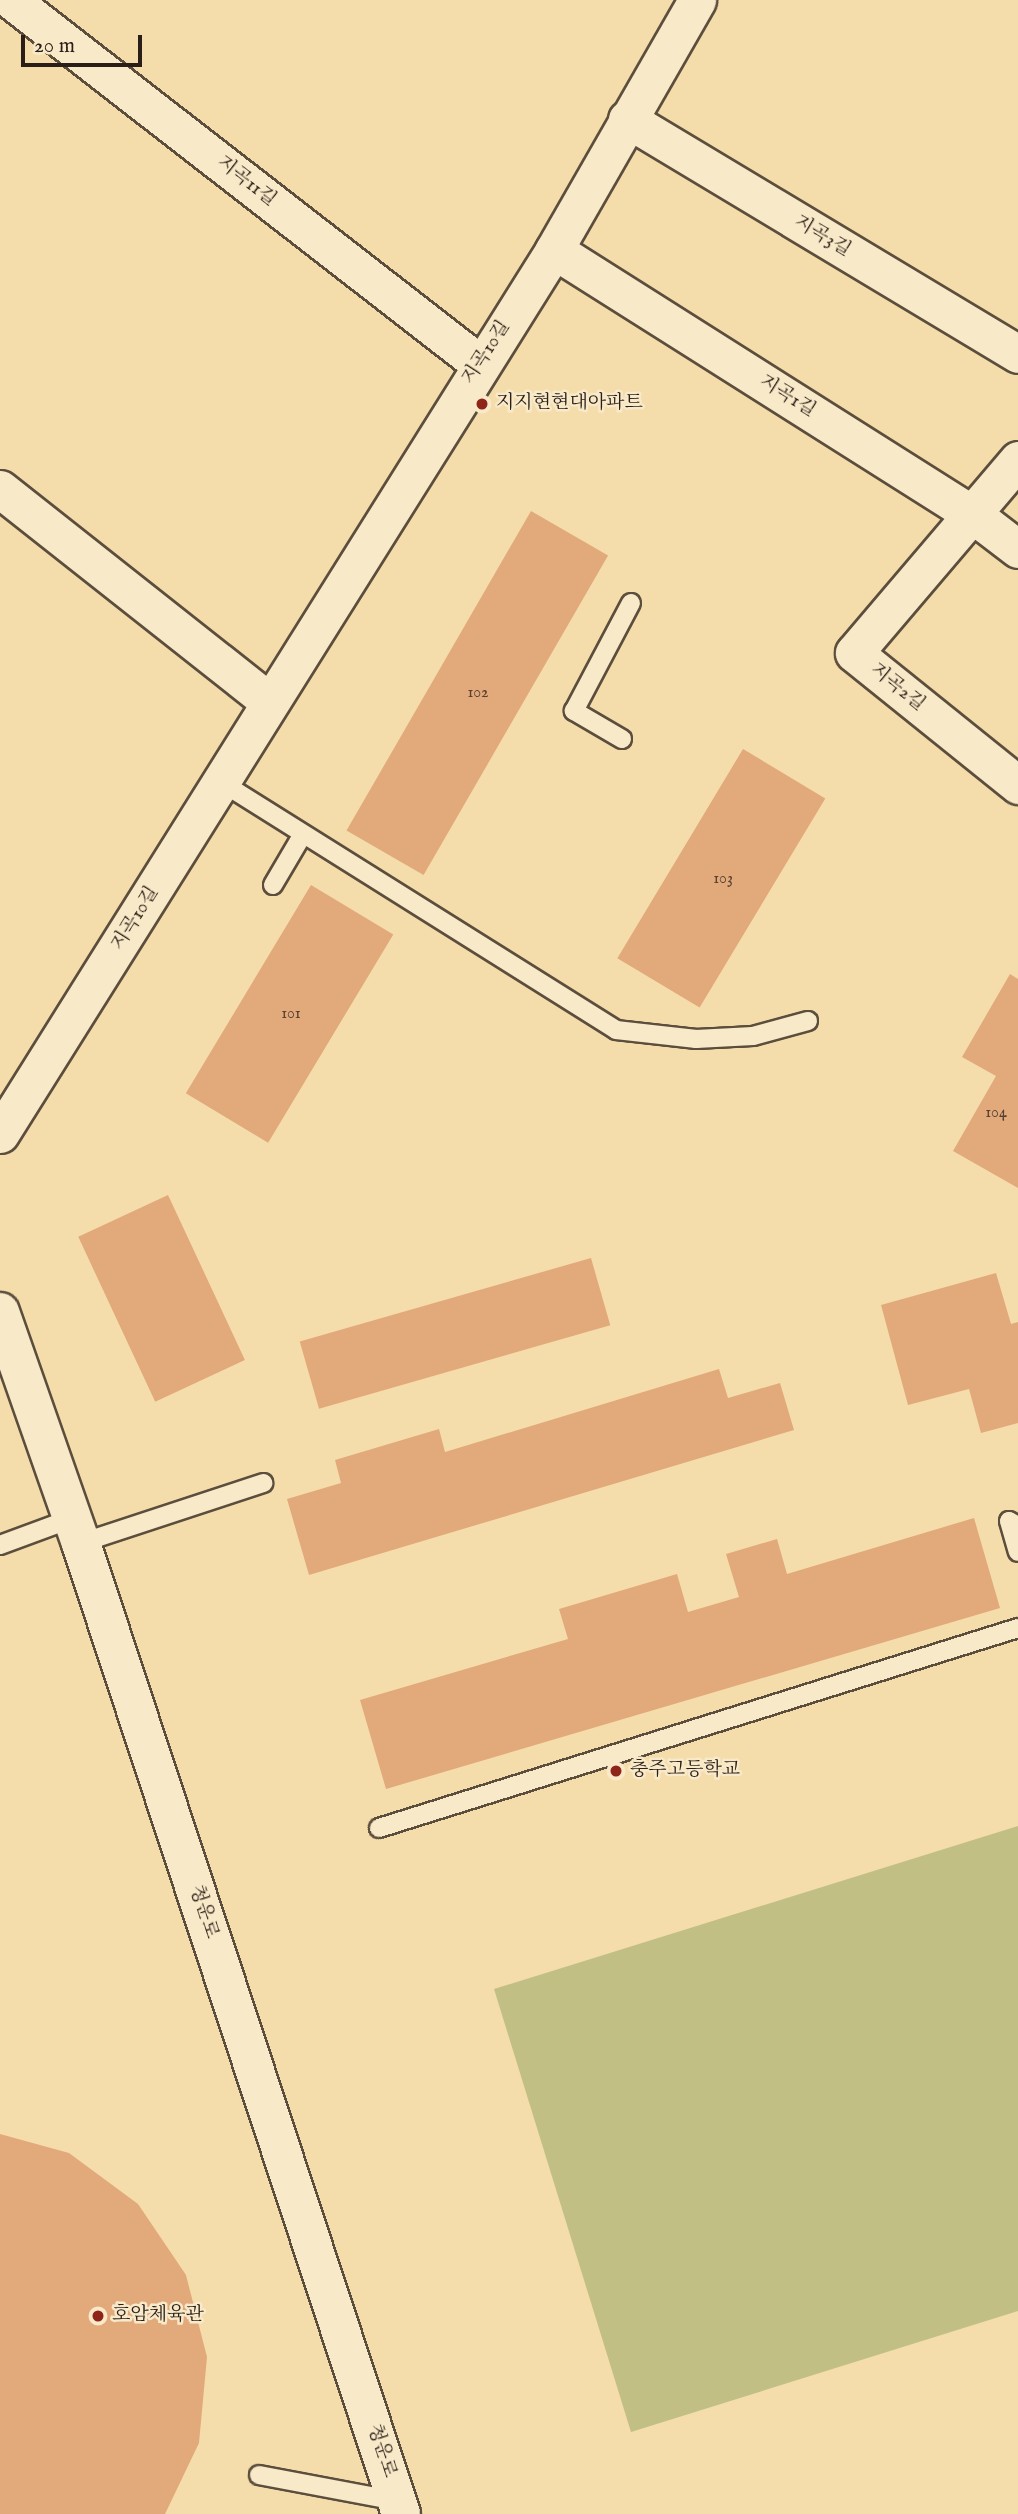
<!DOCTYPE html>
<meta charset="utf-8">
<style>
body{margin:0}
#map{position:relative;width:1018px;height:2514px;overflow:hidden;background:#f4ddab;font-family:"IM FELL English","Noto Serif KR",serif}
div>[style]{position:absolute}
[style*='--x']{left:calc(var(--x)*1px);top:calc(var(--y)*1px);width:calc(var(--w)*1px);rotate:calc(var(--a)*1deg)}
.green>*{inset:0;background:#c1bf84}
.building>*{inset:0;background:#e2a97b;transform-origin:0 0}
.roads{filter:drop-shadow(2px 0 #5c4e3d) drop-shadow(-2px 0 #5c4e3d) drop-shadow(0 2px #5c4e3d) drop-shadow(0 -2px #5c4e3d)}
.service>*{height:18px;margin:-9px;padding:0 9px;transform-origin:9px;border-radius:9px;background:#f8e9c8}
.minor>*{height:37px;margin:-18.5px;padding:0 18.5px;transform-origin:18.5px;border-radius:18.5px;background:#f8e9c8}
.tertiary>*{height:38px;margin:-19px;padding:0 19px;transform-origin:19px;border-radius:19px;background:#f8e9c8}
.dots>*{width:19px;height:19px;translate:-50% -50%;box-sizing:border-box;border:4px solid #f8e9c8;border-radius:50%}
span{translate:-50% -50%;white-space:nowrap;text-align:center;line-height:1.15;-webkit-text-stroke:5px #f8e9c8;paint-order:stroke}
.number-label{font-size:16px;color:#584131}
.number-label span{-webkit-text-stroke-width:0}
.street-label{font-size:19px;color:#2a1e18}
.poi-label{font-size:19px;color:#2a1e18}
.left{translate:0 -50%;text-align:left}
.scale{position:absolute;left:21px;top:35px;width:121px;height:32px;box-sizing:border-box;border:4px solid #2a1e18;border-top:0;padding-left:9px;font-size:21px;line-height:24px;white-space:nowrap;color:#2a1e18;-webkit-text-stroke:5px #f8e9c8;paint-order:stroke}
</style>
<div id="map">
<div class="green">
<div style="clip-path:polygon(1018px 1826px,1018px 2311px,631px 2432px,494px 1989px)"></div>
</div>
<div class="building">
<div style="left:531px;top:511px;width:89px;height:369px;rotate:30deg"></div>
<div style="left:743px;top:749px;width:96px;height:244px;rotate:31deg"></div>
<div style="left:311px;top:885px;width:96px;height:243px;rotate:31deg"></div>
<div style="clip-path:polygon(1010px 974px,1018px 979px,1018px 1188px,953px 1151px,996px 1076px,962px 1057px)"></div>
<div style="left:168px;top:1195px;width:182px;height:99px;rotate:65deg"></div>
<div style="left:591px;top:1258px;width:70px;height:303px;rotate:74deg"></div>
<div style="clip-path:polygon(996px 1273px,1011px 1324px,1018px 1322px,1018px 1423px,981px 1433px,969px 1389px,908px 1405px,881px 1305px)"></div>
<div style="clip-path:polygon(719px 1369px,728px 1398px,780px 1383px,794px 1430px,309px 1575px,287px 1499px,341px 1483px,335px 1460px,439px 1429px,445px 1452px)"></div>
<div style="clip-path:polygon(974px 1518px,1000px 1608px,386px 1789px,360px 1700px,568px 1639px,559px 1609px,677px 1574px,688px 1612px,739px 1597px,726px 1554px,777px 1539px,787px 1574px)"></div>
<div style="clip-path:polygon(0 2134px,69px 2153px,138px 2204px,186px 2275px,207px 2357px,199px 2443px,165px 2514px,0 2514px)"></div>
</div>
<div class="roads">
<div class="service">
<div style="--x:622;--y:739;--w:56;--a:-149.7"></div>
<div style="--x:574;--y:711;--w:122;--a:-62.2"></div>
<div style="--x:221;--y:782;--w:466;--a:32.1"></div>
<div style="--x:616;--y:1030;--w:81;--a:6.4"></div>
<div style="--x:696;--y:1039;--w:57;--a:-3"></div>
<div style="--x:753;--y:1036;--w:57;--a:-15.3"></div>
<div style="--x:273;--y:885;--w:59;--a:-59.5"></div>
<div style="--x:1018;--y:1526;--w:10;--a:-151"></div>
<div style="--x:1009;--y:1521;--w:32;--a:74"></div>
<div style="--x:81;--y:1543;--w:192;--a:-18.2"></div>
<div style="--x:0;--y:1545;--w:78;--a:-20.3"></div>
<div style="--x:379;--y:1828;--w:670;--a:-17.38"></div>
<div style="--x:259;--y:2475;--w:140;--a:10.7"></div>
</div>
<div class="minor">
<div style="--x:11;--y:0;--w:594;--a:37.82"></div>
<div style="--x:627;--y:119;--w:456;--a:31"></div>
<div style="--x:554;--y:250;--w:498;--a:32.3"></div>
<div style="--x:975;--y:516;--w:54;--a:37.5"></div>
<div style="--x:1018;--y:460;--w:253;--a:130.4"></div>
<div style="--x:854;--y:653;--w:211;--a:38.8"></div>
<div style="--x:0;--y:489;--w:344;--a:38.3"></div>
<div style="--x:0;--y:1134;--w:1043;--a:-57.92"></div>
<div style="--x:554;--y:250;--w:288;--a:-60.2"></div>
</div>
<div class="tertiary">
<div style="--x:0;--y:1312;--w:245;--a:70.7"></div>
<div style="--x:81;--y:1543;--w:1022;--a:71.76"></div>
</div>
</div>
<div class="dots">
<div style="left:482px;top:404px;background:#8f2418"></div>
<div style="left:616px;top:1771px;background:#8f2418"></div>
<div style="left:98px;top:2316px;background:#8f2418"></div>
</div>
<div class="number-label">
<span style="left:478px;top:693px">102</span>
<span style="left:723px;top:879px">103</span>
<span style="left:291px;top:1014px">101</span>
<span style="left:996px;top:1113px">104</span>
</div>
<div class="street-label">
<span style="left:246px;top:182px;rotate:38deg">지곡11길</span>
<span style="left:822px;top:237px;rotate:31deg">지곡3길</span>
<span style="left:487px;top:353px;rotate:-57deg">지곡10길</span>
<span style="left:787px;top:397px;rotate:32deg">지곡1길</span>
<span style="left:897px;top:688px;rotate:39deg">지곡2길</span>
<span style="left:136px;top:919px;rotate:-58deg">지곡10길</span>
<span style="left:203px;top:1912px;rotate:72deg">청운로</span>
<span style="left:381px;top:2451px;rotate:72deg">청운로</span>
</div>
<div class="poi-label">
<span class="left" style="left:496px;top:404px">지지현현대아파트</span>
<span class="left" style="left:630px;top:1771px">충주고등학교</span>
<span class="left" style="left:112px;top:2316px">호암체육관</span>
</div>
<div class="scale">20 m</div>
</div>
